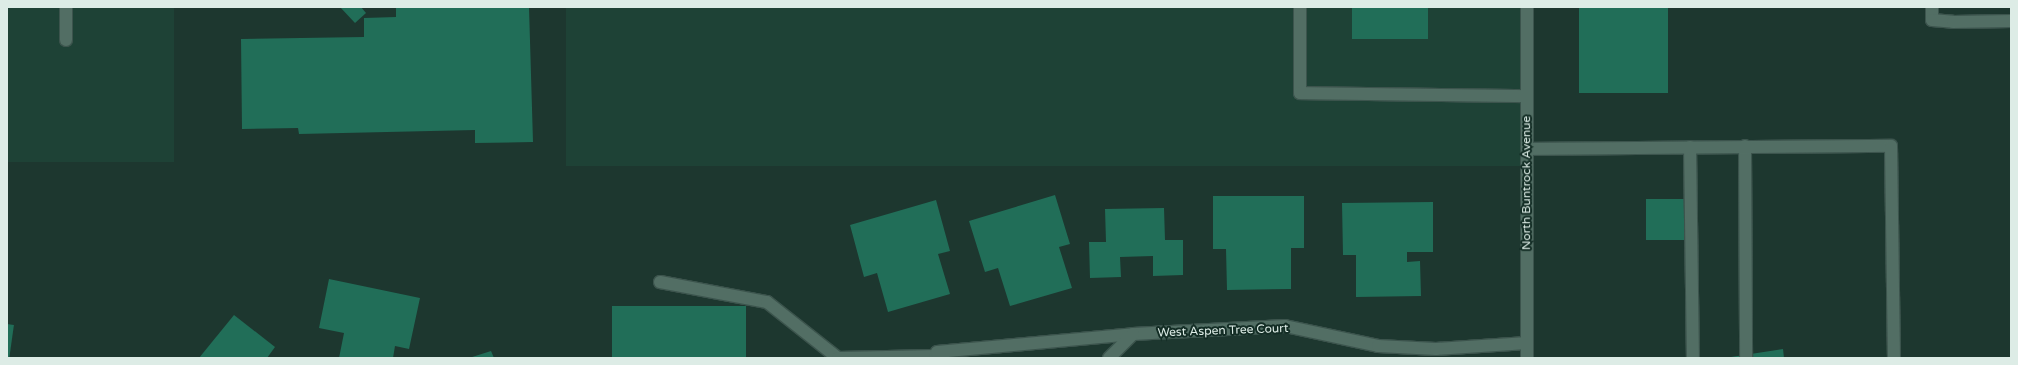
<!DOCTYPE html>
<style>
body{margin:0}
#map{position:relative;width:2018px;height:365px;overflow:hidden;background:#1d372f;font-family:"Varela Round",sans-serif}
div>[style]{position:absolute}
[style*='--x']{left:calc(var(--x)*1px);top:calc(var(--y)*1px);width:calc(var(--w)*1px);rotate:calc(var(--a)*1deg)}
.built>*{inset:0;background:#1e4236;transform-origin:0 0}
.building>*{inset:0;background:#216e58;transform-origin:0 0}
.roads{filter:drop-shadow(1px 0 #3c544d) drop-shadow(-1px 0 #3c544d) drop-shadow(0 1px #3c544d) drop-shadow(0 -1px #3c544d)}
.lane>*{height:12px;margin:-6px;padding:0 6px;transform-origin:6px;border-radius:6px;background:#526e64}
.street>*{height:12px;margin:-6px;padding:0 6px;transform-origin:6px;border-radius:6px;background:#526e64}
span{translate:-50% -50%;white-space:nowrap;text-align:center;line-height:1.15;-webkit-text-stroke:4px #132d25;paint-order:stroke}
.street-label{font-size:12px;color:#ddece6}
.frame{position:absolute;inset:0;border:8px solid #ddece6;pointer-events:none}
</style>
<div id="map">
<div class="built">
<div style="left:7px;top:7px;width:167px;height:155px"></div>
<div style="left:566px;top:7px;width:961px;height:159px"></div>
</div>
<div class="building">
<div style="clip-path:polygon(340px 7px,361px 7px,366px 13px,355px 23px)"></div>
<div style="clip-path:polygon(396px 7px,529px 7px,533px 142px,475px 143px,475px 130px,299px 134px,298px 128px,242px 129px,241px 39px,364px 37px,364px 18px,396px 17px)"></div>
<div style="left:1352px;top:7px;width:76px;height:32px"></div>
<div style="left:1579px;top:7px;width:89px;height:86px"></div>
<div style="clip-path:polygon(1055px 195px,1070px 244px,1059px 247px,1072px 288px,1010px 306px,998px 268px,985px 272px,969px 221px)"></div>
<div style="clip-path:polygon(1213px 196px,1304px 196px,1304px 248px,1291px 248px,1291px 289px,1227px 290px,1226px 249px,1213px 249px)"></div>
<div style="left:1646px;top:199px;width:50px;height:41px"></div>
<div style="clip-path:polygon(936px 200px,950px 251px,938px 254px,950px 294px,888px 312px,877px 273px,864px 277px,850px 225px)"></div>
<div style="clip-path:polygon(1433px 202px,1433px 252px,1407px 252px,1407px 262px,1420px 261px,1421px 296px,1356px 297px,1356px 255px,1343px 255px,1342px 203px)"></div>
<div style="clip-path:polygon(1164px 208px,1165px 240px,1183px 240px,1183px 275px,1153px 276px,1153px 256px,1120px 257px,1121px 277px,1090px 278px,1089px 242px,1106px 242px,1105px 209px)"></div>
<div style="clip-path:polygon(329px 279px,420px 298px,409px 349px,395px 346px,393px 358px,339px 358px,344px 333px,319px 328px)"></div>
<div style="left:746px;top:306px;width:51px;height:134px;rotate:90deg"></div>
<div style="clip-path:polygon(234px 315px,275px 347px,267px 358px,199px 358px)"></div>
<div style="left:7px;top:324px;width:7px;height:34px;rotate:8deg"></div>
<div style="clip-path:polygon(1783px 349px,1784px 358px,1731px 358px,1731px 357px)"></div>
<div style="clip-path:polygon(491px 351px,494px 358px,469px 358px)"></div>
</div>
<div class="roads">
<div class="lane">
<div style="--x:66;--y:7;--w:33;--a:90"></div>
<div style="--x:1300;--y:7;--w:86;--a:90"></div>
<div style="--x:1300;--y:93;--w:227;--a:0.8"></div>
<div style="--x:1932;--y:7;--w:13;--a:90"></div>
<div style="--x:1932;--y:20;--w:21;--a:5"></div>
<div style="--x:1953;--y:22;--w:58;--a:-1"></div>
<div style="--x:660;--y:282;--w:109;--a:10.6"></div>
<div style="--x:767;--y:302;--w:90;--a:38.3"></div>
<div style="--x:838;--y:358;--w:97;--a:-1.2"></div>
</div>
<div class="street">
<div style="--x:1745;--y:146;--w:212;--a:89.7"></div>
<div style="--x:1690;--y:147;--w:211;--a:89.2"></div>
<div style="--x:1527;--y:149;--w:364;--a:-0.5"></div>
<div style="--x:1891;--y:146;--w:212;--a:89.2"></div>
<div style="--x:935;--y:358;--w:6;--a:-72"></div>
<div style="--x:937;--y:352;--w:197;--a:-5.2"></div>
<div style="--x:1133;--y:334;--w:152;--a:-3"></div>
<div style="--x:1285;--y:326;--w:95;--a:12.1"></div>
<div style="--x:1378;--y:346;--w:58;--a:3"></div>
<div style="--x:1436;--y:349;--w:91;--a:-3.8"></div>
<div style="--x:1109;--y:358;--w:34;--a:-45"></div>
<div style="--x:1527;--y:358;--w:351;--a:-90"></div>
</div>
</div>
<div class="street-label">
<span style="left:1527px;top:183px;rotate:-90deg">North Buntrock Avenue</span>
<span style="left:1223px;top:331px;rotate:-2deg">West Aspen Tree Court</span>
</div>
<div class="frame"></div>
</div>
